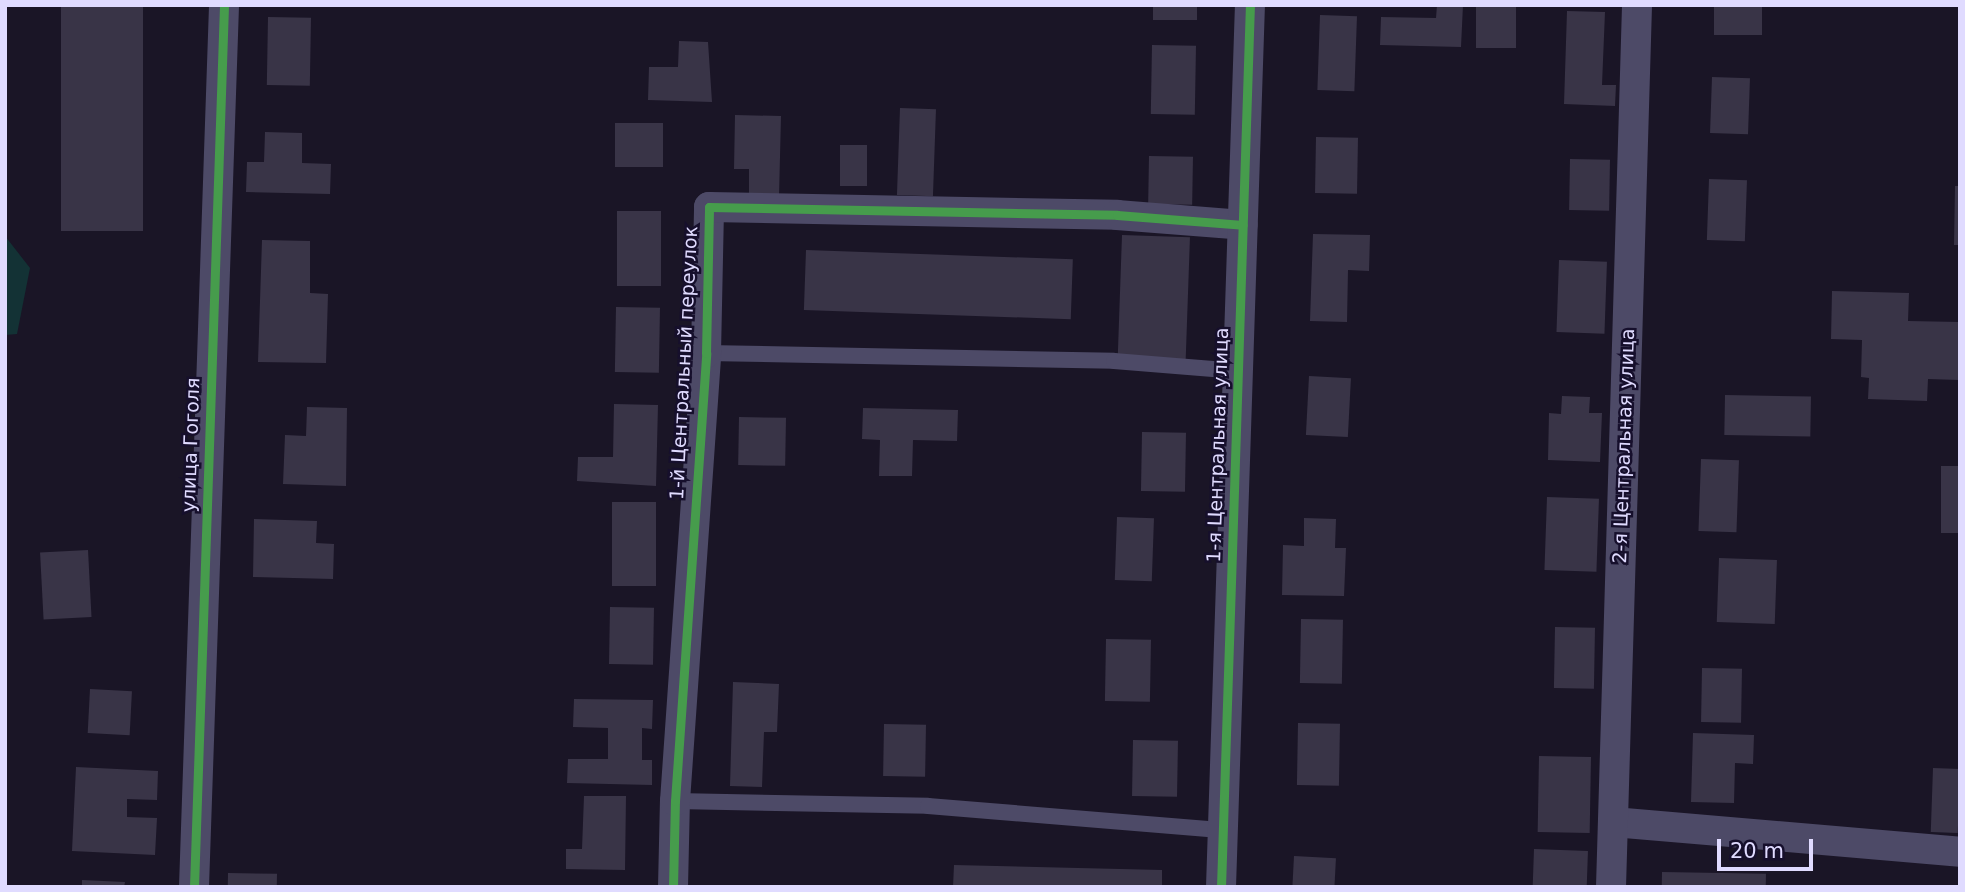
<!DOCTYPE html>
<meta charset="utf-8">
<style>
body{margin:0}
#map{position:relative;width:1965px;height:892px;overflow:hidden;background:#1a1526;font-family:"DejaVu Sans",sans-serif}
div>[style]{position:absolute}
[style*='--x']{left:calc(var(--x)*1px);top:calc(var(--y)*1px);width:calc(var(--w)*1px);rotate:calc(var(--a)*1deg)}
.green>*{inset:0;background:#133235}
.building>*{inset:0;background:#393447;transform-origin:0 0}
.lane>*{height:16px;margin:-8px;padding:0 8px;transform-origin:8px;border-radius:8px;background:#4d4a67}
.street>*{height:30px;margin:-15px;padding:0 15px;transform-origin:15px;border-radius:15px;background:#4d4a67}
.cycleway>*{height:9px;margin:-4.5px;padding:0 4.5px;transform-origin:4.5px;border-radius:4.5px;background:#469c4c}
span{translate:-50% -50%;white-space:nowrap;text-align:center;line-height:1.15;-webkit-text-stroke:5px #160f2c;paint-order:stroke}
.street-label{font-size:19px;color:#e0dbff}
.frame{position:absolute;inset:0;border:7px solid #e0dbff;pointer-events:none}
.scale{position:absolute;left:1717px;top:839px;width:96px;height:32px;box-sizing:border-box;border:4px solid #e0dbff;border-top:0;padding-left:9px;font-size:21px;line-height:24px;white-space:nowrap;color:#e0dbff;-webkit-text-stroke:5px #160f2c;paint-order:stroke}
</style>
<div id="map">
<div class="green">
<div style="clip-path:polygon(5px 236px,30px 268px,17px 334px,5px 335px)"></div>
</div>
<div class="building">
<div style="left:61px;top:5px;width:82px;height:226px"></div>
<div style="left:1153px;top:5px;width:44px;height:15px"></div>
<div style="clip-path:polygon(1437px 5px,1463px 5px,1461px 47px,1380px 45px,1381px 17px,1436px 18px)"></div>
<div style="left:1476px;top:5px;width:40px;height:43px"></div>
<div style="left:1714px;top:5px;width:48px;height:30px"></div>
<div style="clip-path:polygon(1567px 11px,1605px 12px,1602px 85px,1616px 85px,1615px 106px,1564px 104px)"></div>
<div style="left:1320px;top:15px;width:37px;height:75px;rotate:2deg"></div>
<div style="left:268px;top:17px;width:43px;height:68px;rotate:1deg"></div>
<div style="clip-path:polygon(679px 41px,708px 42px,712px 102px,648px 100px,649px 67px,678px 67px)"></div>
<div style="left:1152px;top:45px;width:44px;height:69px;rotate:1deg"></div>
<div style="left:1712px;top:77px;width:38px;height:56px;rotate:2deg"></div>
<div style="left:900px;top:108px;width:36px;height:87px;rotate:2deg"></div>
<div style="clip-path:polygon(735px 115px,781px 116px,779px 197px,749px 197px,749px 169px,734px 169px)"></div>
<div style="left:615px;top:123px;width:48px;height:44px"></div>
<div style="clip-path:polygon(265px 132px,302px 133px,302px 163px,331px 164px,330px 194px,246px 192px,247px 162px,264px 162px)"></div>
<div style="left:1316px;top:137px;width:42px;height:56px;rotate:1deg"></div>
<div style="left:840px;top:145px;width:27px;height:41px"></div>
<div style="left:1149px;top:156px;width:44px;height:48px;rotate:1deg"></div>
<div style="left:1570px;top:159px;width:40px;height:51px;rotate:1deg"></div>
<div style="left:1709px;top:179px;width:38px;height:61px;rotate:2deg"></div>
<div style="clip-path:polygon(1955px 186px,1960px 186px,1960px 245px,1954px 245px)"></div>
<div style="left:617px;top:211px;width:44px;height:75px"></div>
<div style="clip-path:polygon(1313px 234px,1370px 235px,1369px 271px,1348px 270px,1347px 322px,1310px 321px)"></div>
<div style="left:1122px;top:235px;width:68px;height:122px;rotate:2deg"></div>
<div style="clip-path:polygon(262px 240px,310px 241px,310px 293px,328px 294px,326px 363px,258px 362px)"></div>
<div style="left:806px;top:250px;width:267px;height:60px;rotate:2deg"></div>
<div style="left:1559px;top:260px;width:48px;height:72px;rotate:2deg"></div>
<div style="clip-path:polygon(1832px 291px,1909px 293px,1908px 321px,1960px 322px,1959px 380px,1928px 379px,1927px 401px,1868px 399px,1869px 378px,1861px 377px,1862px 340px,1831px 339px)"></div>
<div style="left:616px;top:307px;width:44px;height:65px;rotate:1deg"></div>
<div style="left:1309px;top:376px;width:42px;height:59px;rotate:3deg"></div>
<div style="left:1725px;top:395px;width:86px;height:40px;rotate:1deg"></div>
<div style="clip-path:polygon(1562px 396px,1590px 397px,1589px 413px,1602px 413px,1600px 462px,1548px 460px,1549px 413px,1561px 414px)"></div>
<div style="clip-path:polygon(614px 404px,658px 405px,656px 486px,577px 481px,578px 457px,613px 457px)"></div>
<div style="clip-path:polygon(307px 407px,347px 408px,346px 486px,283px 484px,285px 435px,306px 436px)"></div>
<div style="clip-path:polygon(863px 408px,958px 410px,957px 441px,913px 440px,912px 476px,879px 476px,880px 440px,862px 439px)"></div>
<div style="left:739px;top:417px;width:47px;height:48px;rotate:1deg"></div>
<div style="left:1142px;top:432px;width:44px;height:59px;rotate:1deg"></div>
<div style="left:1701px;top:459px;width:38px;height:72px;rotate:2deg"></div>
<div style="left:1941px;top:466px;width:19px;height:67px"></div>
<div style="left:1547px;top:497px;width:52px;height:73px;rotate:2deg"></div>
<div style="left:612px;top:502px;width:44px;height:84px"></div>
<div style="left:1117px;top:517px;width:37px;height:63px;rotate:2deg"></div>
<div style="clip-path:polygon(1304px 518px,1336px 519px,1335px 548px,1346px 548px,1344px 596px,1282px 595px,1283px 545px,1304px 546px)"></div>
<div style="clip-path:polygon(254px 519px,317px 521px,316px 543px,334px 544px,333px 579px,253px 577px)"></div>
<div style="left:88px;top:550px;width:67px;height:48px;rotate:87deg"></div>
<div style="left:1719px;top:558px;width:58px;height:64px;rotate:2deg"></div>
<div style="left:610px;top:607px;width:44px;height:57px;rotate:1deg"></div>
<div style="left:1301px;top:619px;width:42px;height:64px;rotate:1deg"></div>
<div style="left:1555px;top:627px;width:40px;height:61px;rotate:1deg"></div>
<div style="left:1106px;top:639px;width:45px;height:62px;rotate:1deg"></div>
<div style="left:1702px;top:668px;width:40px;height:54px;rotate:1deg"></div>
<div style="clip-path:polygon(733px 682px,779px 684px,777px 732px,764px 732px,762px 787px,730px 786px)"></div>
<div style="left:90px;top:689px;width:42px;height:44px;rotate:3deg"></div>
<div style="clip-path:polygon(574px 699px,653px 700px,652px 729px,642px 728px,642px 760px,652px 760px,652px 785px,567px 783px,568px 759px,608px 759px,608px 728px,573px 727px)"></div>
<div style="left:1298px;top:723px;width:42px;height:62px;rotate:1deg"></div>
<div style="left:884px;top:724px;width:42px;height:52px;rotate:1deg"></div>
<div style="clip-path:polygon(1693px 733px,1754px 735px,1753px 764px,1735px 763px,1734px 803px,1691px 802px)"></div>
<div style="left:1133px;top:740px;width:45px;height:56px;rotate:1deg"></div>
<div style="left:1539px;top:756px;width:52px;height:76px;rotate:1deg"></div>
<div style="clip-path:polygon(76px 767px,158px 771px,157px 800px,127px 799px,127px 817px,157px 818px,155px 855px,72px 851px)"></div>
<div style="left:1933px;top:768px;width:27px;height:64px;rotate:2deg"></div>
<div style="clip-path:polygon(584px 796px,626px 796px,625px 870px,566px 869px,566px 849px,582px 849px)"></div>
<div style="left:1534px;top:849px;width:54px;height:38px;rotate:2deg"></div>
<div style="left:1294px;top:856px;width:42px;height:31px;rotate:3deg"></div>
<div style="clip-path:polygon(954px 865px,1162px 870px,1162px 887px,953px 887px)"></div>
<div style="left:1662px;top:872px;width:104px;height:15px;rotate:1deg"></div>
<div style="left:228px;top:873px;width:49px;height:14px;rotate:1deg"></div>
<div style="clip-path:polygon(82px 880px,125px 882px,124px 887px,82px 887px)"></div>
</div>
<div class="lane">
<div style="--x:706;--y:353;--w:408;--a:1.1"></div>
<div style="--x:1114;--y:361;--w:124;--a:4.6"></div>
<div style="--x:675;--y:801;--w:253;--a:1.1"></div>
<div style="--x:928;--y:806;--w:296;--a:4.7"></div>
</div>
<div class="street">
<div style="--x:1613;--y:822;--w:348;--a:4.9"></div>
<div style="--x:194;--y:887;--w:883;--a:-88.05"></div>
<div style="--x:673;--y:887;--w:86;--a:-88.7"></div>
<div style="--x:675;--y:801;--w:449;--a:-86"></div>
<div style="--x:706;--y:353;--w:146;--a:-88.8"></div>
<div style="--x:709;--y:207;--w:408;--a:1.1"></div>
<div style="--x:1117;--y:215;--w:126;--a:4.5"></div>
<div style="--x:1221;--y:887;--w:882;--a:-88.12"></div>
<div style="--x:1611;--y:887;--w:882;--a:-88.31"></div>
</div>
<div class="cycleway">
<div style="--x:194;--y:887;--w:883;--a:-88.05"></div>
<div style="--x:673;--y:887;--w:86;--a:-88.7"></div>
<div style="--x:675;--y:801;--w:449;--a:-86"></div>
<div style="--x:706;--y:353;--w:146;--a:-88.8"></div>
<div style="--x:709;--y:207;--w:408;--a:1.1"></div>
<div style="--x:1117;--y:215;--w:126;--a:4.5"></div>
<div style="--x:1221;--y:887;--w:882;--a:-88.12"></div>
</div>
<div class="street-label">
<span style="left:684px;top:363px;rotate:-87deg">1-й Центральный переулок</span>
<span style="left:191px;top:445px;rotate:-88deg">улица Гоголя</span>
<span style="left:1218px;top:445px;rotate:-88deg">1-я Центральная улица</span>
<span style="left:1624px;top:446px;rotate:-88deg">2-я Центральная улица</span>
</div>
<div class="frame"></div>
<div class="scale">20 m</div>
</div>
